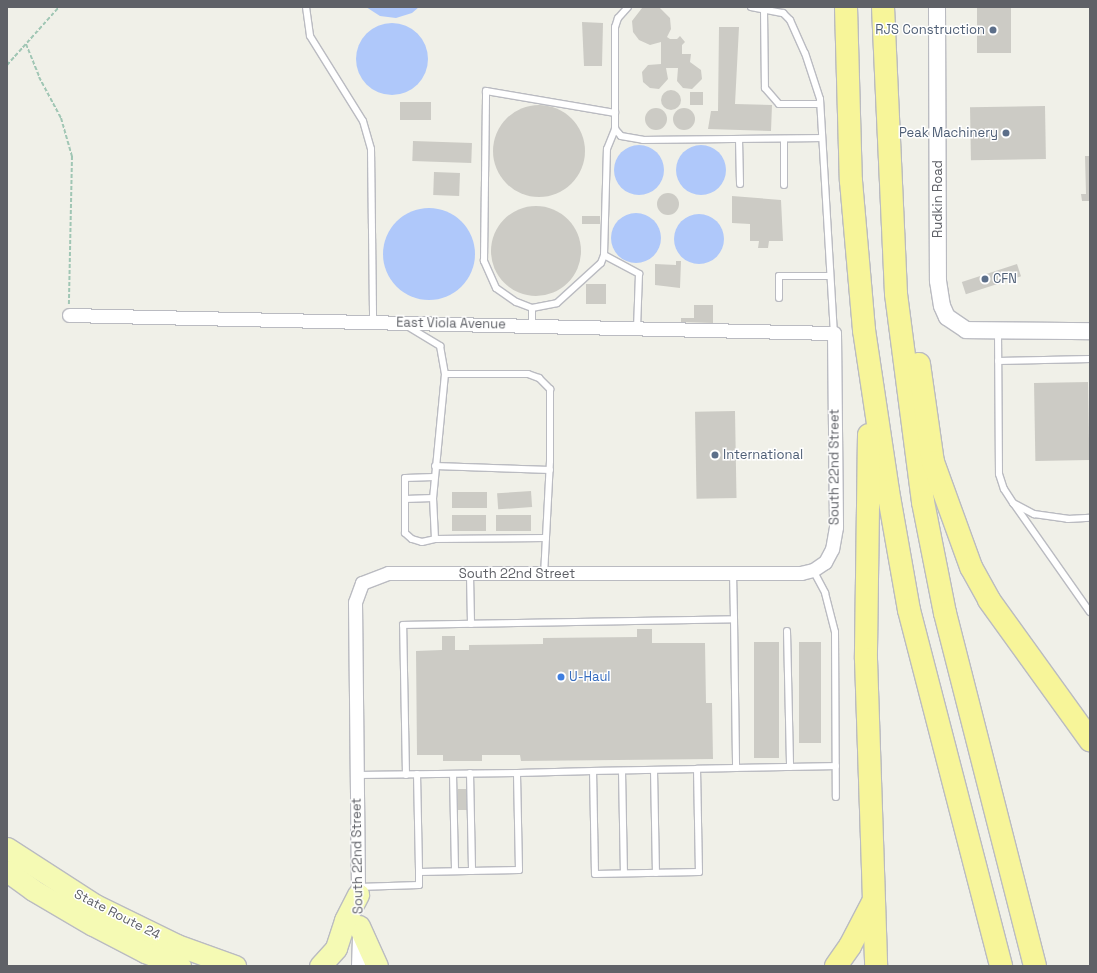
<!DOCTYPE html>
<style>
body{margin:0}
#map{position:relative;width:1097px;height:973px;overflow:hidden;background:#f0f0e8;font-family:"Space Grotesk",sans-serif}
div>[style]{position:absolute}
[style*='--x']{left:calc(var(--x)*1px);top:calc(var(--y)*1px);width:calc(var(--w)*1px);rotate:calc(var(--a)*1deg)}
.water>*{inset:0;background:#afc8fa}
.round{border-radius:50%}
.building>*{inset:0;background:#cccbc5;transform-origin:0 0}
.path>*{height:2px;margin-top:-1px;transform-origin:0;background:repeating-linear-gradient(90deg,#a0c6b4 0 4px,transparent 0 6px)}
.roads{filter:drop-shadow(1px 0 #babbc1) drop-shadow(-1px 0 #babbc1) drop-shadow(0 1px #babbc1) drop-shadow(0 -1px #babbc1)}
.service>*{height:6px;margin:-3px;padding:0 3px;transform-origin:3px;border-radius:3px;background:#fff}
.minor>*{height:13px;margin:-6.5px;padding:0 6.5px;transform-origin:6.5px;border-radius:6.5px;background:#fff}
.tertiary>*{height:16px;margin:-8px;padding:0 8px;transform-origin:8px;border-radius:8px;background:#fff}
.primary>*{height:21px;margin:-10.5px;padding:0 10.5px;transform-origin:10.5px;border-radius:10.5px;background:#f5fab4}
.motorway>*{height:22px;margin:-11px;padding:0 11px;transform-origin:11px;border-radius:11px;background:#f7f599}
.dots>*{width:11px;height:11px;translate:-50% -50%;box-sizing:border-box;border:2px solid #fff;border-radius:50%}
span{translate:-50% -50%;white-space:nowrap;text-align:center;line-height:1.15;-webkit-text-stroke:3px #fff;paint-order:stroke}
.service-label{font-size:13px;color:#4e5e75}
.right{translate:-100% -50%;text-align:right}
.left{translate:0 -50%;text-align:left}
.street-label{font-size:13px;color:#5f6167}
.shop-label{font-size:13px;color:#366cbe}
.frame{position:absolute;inset:0;border:8px solid #5f6167;pointer-events:none}
</style>
<div id="map">
<div class="water">
<div style="clip-path:polygon(366px 7px,419px 7px,412px 13px,396px 18px,380px 16px)"></div>
<div class="round" style="left:356px;top:23px;width:72px;height:72px"></div>
<div class="round" style="left:676px;top:145px;width:50px;height:50px"></div>
<div class="round" style="left:614px;top:145px;width:50px;height:50px"></div>
<div class="round" style="left:383px;top:208px;width:92px;height:92px"></div>
<div class="round" style="left:611px;top:213px;width:50px;height:50px"></div>
<div class="round" style="left:674px;top:214px;width:50px;height:50px"></div>
</div>
<div class="building">
<div style="clip-path:polygon(659px 7px,670px 18px,671px 29px,667px 37px,670px 39px,677px 39px,680px 36px,685px 42px,682px 45px,682px 54px,691px 54px,690px 62px,701px 70px,702px 79px,692px 89px,683px 88px,677px 81px,678px 68px,666px 68px,668px 79px,659px 89px,650px 88px,643px 82px,642px 72px,648px 65px,661px 64px,661px 42px,650px 45px,639px 40px,633px 32px,632px 21px,642px 8px)"></div>
<div style="left:977px;top:7px;width:34px;height:46px"></div>
<div style="clip-path:polygon(582px 22px,603px 23px,602px 66px,584px 66px)"></div>
<div style="clip-path:polygon(719px 27px,739px 27px,735px 104px,772px 105px,771px 131px,708px 129px,711px 111px,718px 111px)"></div>
<div class="round" style="left:661px;top:90px;width:20px;height:20px"></div>
<div style="left:690px;top:92px;width:13px;height:13px"></div>
<div style="left:400px;top:102px;width:31px;height:18px"></div>
<div class="round" style="left:493px;top:105px;width:92px;height:92px"></div>
<div style="left:1045px;top:106px;width:53px;height:75px;rotate:89deg"></div>
<div class="round" style="left:645px;top:108px;width:22px;height:22px"></div>
<div class="round" style="left:673px;top:108px;width:22px;height:22px"></div>
<div style="left:413px;top:141px;width:59px;height:20px;rotate:2deg"></div>
<div style="clip-path:polygon(1085px 156px,1090px 156px,1090px 201px,1082px 201px,1081px 194px,1086px 194px)"></div>
<div style="left:434px;top:172px;width:26px;height:23px;rotate:2deg"></div>
<div class="round" style="left:657px;top:193px;width:22px;height:22px"></div>
<div style="clip-path:polygon(732px 196px,781px 200px,783px 241px,769px 241px,768px 248px,758px 248px,759px 241px,750px 241px,750px 224px,732px 223px)"></div>
<div class="round" style="left:491px;top:206px;width:90px;height:90px"></div>
<div style="left:582px;top:216px;width:18px;height:8px"></div>
<div style="clip-path:polygon(676px 261px,681px 261px,680px 288px,655px 285px,655px 264px,676px 265px)"></div>
<div style="left:1017px;top:264px;width:13px;height:58px;rotate:72deg"></div>
<div style="left:586px;top:284px;width:20px;height:20px"></div>
<div style="clip-path:polygon(694px 305px,713px 305px,713px 323px,681px 322px,681px 318px,694px 318px)"></div>
<div style="left:1088px;top:382px;width:78px;height:54px;rotate:89deg"></div>
<div style="left:735px;top:411px;width:87px;height:40px;rotate:89deg"></div>
<div style="left:531px;top:491px;width:16px;height:34px;rotate:86deg"></div>
<div style="left:487px;top:492px;width:16px;height:35px;rotate:90deg"></div>
<div style="left:452px;top:515px;width:34px;height:16px"></div>
<div style="left:496px;top:515px;width:35px;height:16px"></div>
<div style="clip-path:polygon(637px 629px,652px 629px,652px 643px,705px 643px,706px 703px,712px 703px,713px 759px,521px 761px,520px 755px,482px 755px,482px 761px,443px 761px,443px 755px,417px 755px,416px 651px,442px 650px,442px 636px,455px 636px,455px 650px,469px 650px,469px 645px,543px 644px,543px 638px,637px 637px)"></div>
<div style="left:754px;top:642px;width:25px;height:116px"></div>
<div style="left:799px;top:642px;width:22px;height:101px"></div>
<div style="left:467px;top:789px;width:21px;height:9px;rotate:90deg"></div>
</div>
<div class="path">
<div style="--x:26;--y:44;--w:35;--a:68"></div>
<div style="--x:39;--y:77;--w:47;--a:61.8"></div>
<div style="--x:61;--y:118;--w:40;--a:74"></div>
<div style="--x:72;--y:156;--w:148;--a:91.2"></div>
<div style="--x:7;--y:65;--w:78;--a:-48.1"></div>
</div>
<div class="roads">
<div class="service">
<div style="--x:306;--y:7;--w:29;--a:82"></div>
<div style="--x:310;--y:36;--w:100;--a:58.1"></div>
<div style="--x:363;--y:121;--w:29;--a:74"></div>
<div style="--x:371;--y:149;--w:173;--a:89.3"></div>
<div style="--x:628;--y:7;--w:15;--a:132"></div>
<div style="--x:618;--y:18;--w:9;--a:108"></div>
<div style="--x:615;--y:27;--w:102;--a:90"></div>
<div style="--x:615;--y:129;--w:9;--a:49"></div>
<div style="--x:621;--y:136;--w:22;--a:10"></div>
<div style="--x:643;--y:140;--w:179;--a:-0.6"></div>
<div style="--x:751;--y:7;--w:33;--a:11"></div>
<div style="--x:783;--y:13;--w:10;--a:45"></div>
<div style="--x:790;--y:20;--w:36;--a:66"></div>
<div style="--x:805;--y:53;--w:48;--a:71.9"></div>
<div style="--x:820;--y:99;--w:234;--a:86.6"></div>
<div style="--x:764;--y:10;--w:78;--a:89.3"></div>
<div style="--x:765;--y:88;--w:21;--a:49"></div>
<div style="--x:779;--y:104;--w:41;--a:0"></div>
<div style="--x:739;--y:139;--w:45;--a:88.7"></div>
<div style="--x:784;--y:185;--w:46;--a:-90"></div>
<div style="--x:604;--y:255;--w:40;--a:28"></div>
<div style="--x:639;--y:274;--w:54;--a:92.1"></div>
<div style="--x:779;--y:298;--w:22;--a:-90"></div>
<div style="--x:779;--y:276;--w:51;--a:0"></div>
<div style="--x:532;--y:308;--w:17;--a:-159"></div>
<div style="--x:516;--y:302;--w:24;--a:-145"></div>
<div style="--x:496;--y:288;--w:30;--a:-114"></div>
<div style="--x:484;--y:261;--w:170;--a:-89.3"></div>
<div style="--x:486;--y:91;--w:131;--a:9.7"></div>
<div style="--x:407;--y:326;--w:39;--a:31"></div>
<div style="--x:440;--y:346;--w:28;--a:80"></div>
<div style="--x:445;--y:374;--w:83;--a:0"></div>
<div style="--x:528;--y:374;--w:12;--a:20"></div>
<div style="--x:539;--y:378;--w:16;--a:45"></div>
<div style="--x:550;--y:389;--w:72;--a:90"></div>
<div style="--x:550;--y:461;--w:113;--a:93"></div>
<div style="--x:532;--y:326;--w:18;--a:-90"></div>
<div style="--x:532;--y:308;--w:25;--a:-11"></div>
<div style="--x:557;--y:303;--w:59;--a:-42.3"></div>
<div style="--x:601;--y:263;--w:9;--a:-69"></div>
<div style="--x:604;--y:255;--w:106;--a:-88.4"></div>
<div style="--x:607;--y:149;--w:22;--a:-68"></div>
<div style="--x:998;--y:332;--w:142;--a:89.6"></div>
<div style="--x:999;--y:474;--w:16;--a:72"></div>
<div style="--x:1004;--y:489;--w:17;--a:57"></div>
<div style="--x:1013;--y:503;--w:24;--a:28"></div>
<div style="--x:1034;--y:514;--w:34;--a:8"></div>
<div style="--x:1068;--y:519;--w:22;--a:-3"></div>
<div style="--x:998;--y:361;--w:92;--a:-1.2"></div>
<div style="--x:445;--y:374;--w:125;--a:95.5"></div>
<div style="--x:433;--y:498;--w:41;--a:87.2"></div>
<div style="--x:435;--y:539;--w:111;--a:-0.5"></div>
<div style="--x:435;--y:466;--w:115;--a:2"></div>
<div style="--x:433;--y:498;--w:28;--a:178"></div>
<div style="--x:405;--y:499;--w:34;--a:90"></div>
<div style="--x:405;--y:533;--w:9;--a:41"></div>
<div style="--x:412;--y:539;--w:10;--a:17"></div>
<div style="--x:422;--y:542;--w:13;--a:-13"></div>
<div style="--x:405;--y:499;--w:21;--a:-90"></div>
<div style="--x:405;--y:478;--w:29;--a:-2"></div>
<div style="--x:1014;--y:504;--w:132;--a:54.9"></div>
<div style="--x:813;--y:570;--w:26;--a:62"></div>
<div style="--x:825;--y:593;--w:40;--a:75.6"></div>
<div style="--x:835;--y:632;--w:165;--a:89.7"></div>
<div style="--x:733;--y:574;--w:45;--a:88.7"></div>
<div style="--x:470;--y:575;--w:49;--a:88.8"></div>
<div style="--x:787;--y:631;--w:136;--a:88.7"></div>
<div style="--x:736;--y:768;--w:100;--a:-1.1"></div>
<div style="--x:654;--y:770;--w:103;--a:88.9"></div>
<div style="--x:622;--y:771;--w:102;--a:88.9"></div>
<div style="--x:470;--y:773;--w:98;--a:88.8"></div>
<div style="--x:417;--y:774;--w:98;--a:88.8"></div>
<div style="--x:419;--y:872;--w:100;--a:-1.1"></div>
<div style="--x:519;--y:870;--w:97;--a:-91.2"></div>
<div style="--x:453;--y:774;--w:97;--a:88.8"></div>
<div style="--x:357;--y:775;--w:160;--a:-0.7"></div>
<div style="--x:517;--y:773;--w:76;--a:-1.5"></div>
<div style="--x:593;--y:771;--w:104;--a:-1.1"></div>
<div style="--x:697;--y:769;--w:103;--a:88.9"></div>
<div style="--x:699;--y:872;--w:104;--a:178.9"></div>
<div style="--x:595;--y:874;--w:103;--a:-91.1"></div>
<div style="--x:406;--y:775;--w:150;--a:-91.1"></div>
<div style="--x:403;--y:625;--w:331;--a:-1"></div>
<div style="--x:734;--y:619;--w:149;--a:89.2"></div>
<div style="--x:736;--y:768;--w:39;--a:179"></div>
<div style="--x:358;--y:887;--w:61;--a:-1.9"></div>
<div style="--x:419;--y:885;--w:13;--a:-90"></div>
</div>
<div class="minor">
<div style="--x:69;--y:315;--w:765;--a:1.35"></div>
<div style="--x:834;--y:333;--w:194;--a:89.4"></div>
<div style="--x:836;--y:527;--w:22;--a:100"></div>
<div style="--x:832;--y:549;--w:15;--a:118"></div>
<div style="--x:825;--y:562;--w:14;--a:146"></div>
<div style="--x:813;--y:570;--w:12;--a:166"></div>
<div style="--x:801;--y:573;--w:413;--a:180"></div>
<div style="--x:388;--y:573;--w:28;--a:159"></div>
<div style="--x:362;--y:583;--w:20;--a:110"></div>
<div style="--x:355;--y:602;--w:299;--a:89.4"></div>
<div style="--x:358;--y:966;--w:33;--a:-88"></div>
</div>
<div class="tertiary">
<div style="--x:937;--y:7;--w:274;--a:89.8"></div>
<div style="--x:938;--y:281;--w:25;--a:81"></div>
<div style="--x:942;--y:306;--w:12;--a:66"></div>
<div style="--x:947;--y:317;--w:23;--a:34"></div>
<div style="--x:966;--y:330;--w:124;--a:0.5"></div>
</div>
<div class="primary">
<div style="--x:7;--y:848;--w:105;--a:32.9"></div>
<div style="--x:95;--y:905;--w:91;--a:26"></div>
<div style="--x:177;--y:945;--w:62;--a:19.9"></div>
<div style="--x:7;--y:871;--w:32;--a:36"></div>
<div style="--x:33;--y:890;--w:69;--a:30.3"></div>
<div style="--x:93;--y:925;--w:59;--a:27.4"></div>
<div style="--x:145;--y:952;--w:38;--a:22"></div>
<div style="--x:359;--y:926;--w:44;--a:65.8"></div>
<div style="--x:320;--y:966;--w:24;--a:-48"></div>
<div style="--x:336;--y:948;--w:29;--a:-72"></div>
<div style="--x:345;--y:920;--w:29;--a:-63"></div>
</div>
<div class="motorway">
<div style="--x:846;--y:7;--w:174;--a:88.4"></div>
<div style="--x:851;--y:181;--w:150;--a:85"></div>
<div style="--x:864;--y:330;--w:163;--a:81.5"></div>
<div style="--x:888;--y:491;--w:121;--a:80"></div>
<div style="--x:909;--y:610;--w:368;--a:75.5"></div>
<div style="--x:883;--y:7;--w:287;--a:87.4"></div>
<div style="--x:896;--y:294;--w:210;--a:82.6"></div>
<div style="--x:923;--y:502;--w:113;--a:78.8"></div>
<div style="--x:945;--y:613;--w:364;--a:75.7"></div>
<div style="--x:919;--y:364;--w:99;--a:81.9"></div>
<div style="--x:933;--y:462;--w:112;--a:70.1"></div>
<div style="--x:971;--y:567;--w:38;--a:61"></div>
<div style="--x:989;--y:600;--w:173;--a:54.2"></div>
<div style="--x:869;--y:435;--w:224;--a:90.8"></div>
<div style="--x:866;--y:659;--w:307;--a:88.1"></div>
<div style="--x:836;--y:966;--w:24;--a:-55"></div>
<div style="--x:850;--y:946;--w:50;--a:-62.4"></div>
</div>
</div>
<div class="dots">
<div style="left:993px;top:30px;background:#5c6f8a"></div>
<div style="left:1006px;top:133px;background:#5c6f8a"></div>
<div style="left:985px;top:279px;background:#5c6f8a"></div>
<div style="left:715px;top:455px;background:#5c6f8a"></div>
<div style="left:561px;top:677px;background:#3f7fe0"></div>
</div>
<div class="service-label">
<span class="right" style="left:985px;top:30px">RJS Construction</span>
<span class="right" style="left:998px;top:133px">Peak Machinery</span>
<span class="left" style="left:993px;top:279px">CFN</span>
<span class="left" style="left:723px;top:455px">International</span>
</div>
<div class="street-label">
<span style="left:938px;top:199px;rotate:-90deg">Rudkin Road</span>
<span style="left:451px;top:324px;rotate:1deg">East Viola Avenue</span>
<span style="left:835px;top:467px;rotate:-90deg">South 22nd Street</span>
<span style="left:517px;top:574px">South 22nd Street</span>
<span style="left:358px;top:856px;rotate:-91deg">South 22nd Street</span>
<span style="left:117px;top:915px;rotate:27deg">State Route 24</span>
</div>
<div class="shop-label">
<span class="left" style="left:569px;top:677px">U-Haul</span>
</div>
<div class="frame"></div>
</div>
